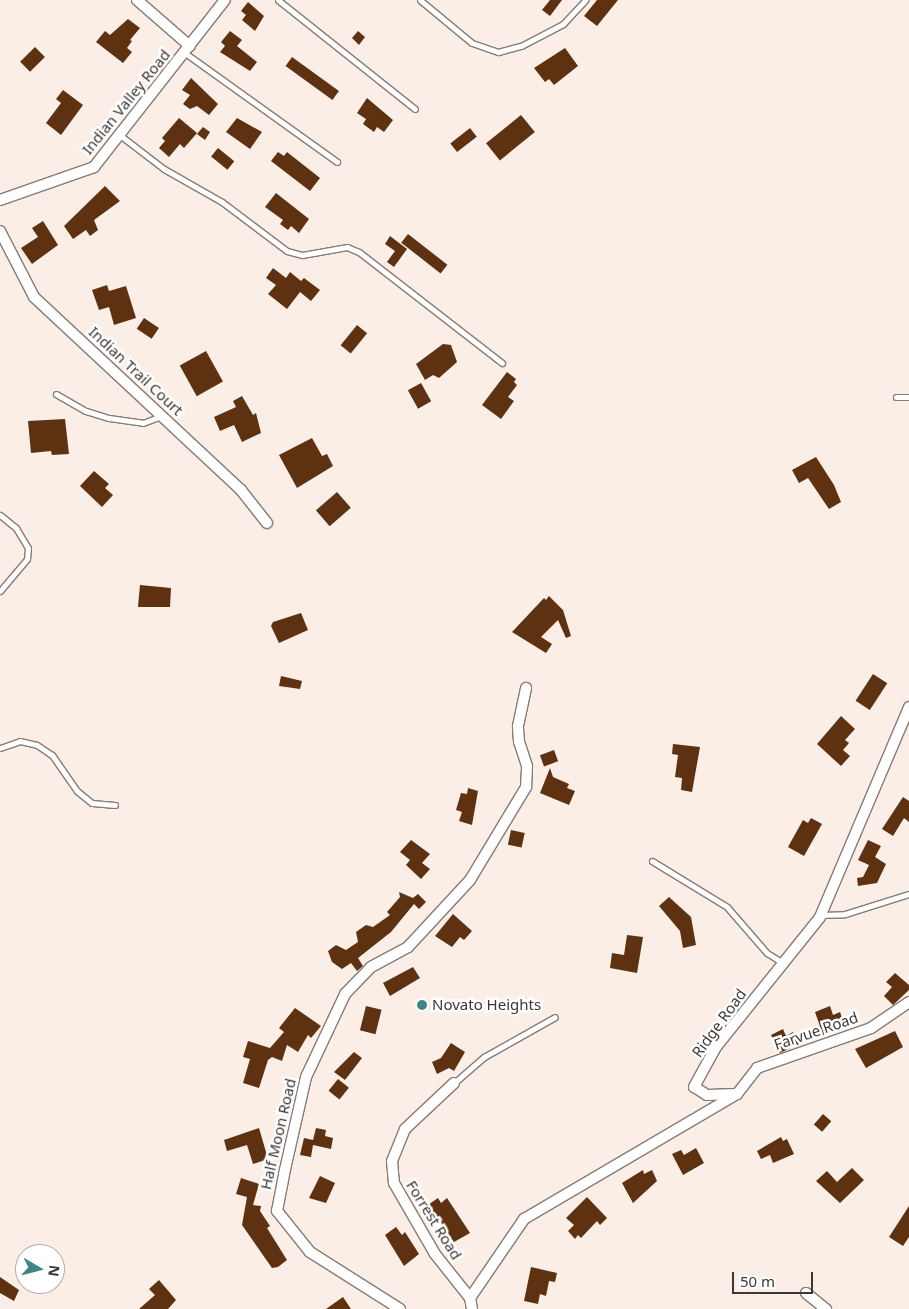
<!DOCTYPE html>
<style>
body{margin:0}
#map{position:relative;width:909px;height:1309px;overflow:hidden;background:#faeee7;font-family:"Noto Sans",sans-serif}
div>[style]{position:absolute}
[style*='--x']{left:calc(var(--x)*1px);top:calc(var(--y)*1px);width:calc(var(--w)*1px);rotate:calc(var(--a)*1deg)}
.building>*{inset:0;background:#5e3211;transform-origin:0 0}
.roads{filter:drop-shadow(1px 0 #867b75) drop-shadow(-1px 0 #867b75) drop-shadow(0 1px #867b75) drop-shadow(0 -1px #867b75)}
.lane>*{height:5px;margin:-2.5px;padding:0 2.5px;transform-origin:2.5px;border-radius:2.5px;background:#fff}
.street>*{height:10px;margin:-5px;padding:0 5px;transform-origin:5px;border-radius:5px;background:#fff}
.dots>*{width:14px;height:14px;translate:-50% -50%;box-sizing:border-box;border:2px solid #fff;border-radius:50%}
span{translate:-50% -50%;white-space:nowrap;text-align:center;line-height:1.15;-webkit-text-stroke:5px #fff;paint-order:stroke}
.street-label{font-size:15px;color:#3c3735}
.poi-label{font-size:15px;color:#3c3735}
.left{translate:0 -50%;text-align:left}
.north{position:absolute;left:15px;top:1244px;width:50px;height:50px;box-sizing:border-box;background:#fff;border:1px solid #b1afae;border-radius:50%;rotate:98deg;font-size:14px;font-weight:700;line-height:20px;text-align:center;color:#3c3735}
.north::after{content:'';display:block;margin:auto;width:18px;height:22px;background:#3f8683;clip-path:polygon(50% 0,100% 100%,50% 72%,0 100%)}
.scale{position:absolute;left:732px;top:1272px;width:81px;height:22px;box-sizing:border-box;border:2px solid #3c3735;border-top:0;padding-left:6px;font-size:15px;line-height:18px;white-space:nowrap;color:#3c3735;-webkit-text-stroke:4px #fff;paint-order:stroke}
</style>
<div id="map">
<div class="building">
<div style="clip-path:polygon(550px 0,562px 0,550px 16px,542px 10px)"></div>
<div style="clip-path:polygon(597px 0,618px 0,597px 26px,584px 16px)"></div>
<div style="clip-path:polygon(248px 2px,264px 16px,255px 31px,242px 20px,246px 15px,241px 11px)"></div>
<div style="clip-path:polygon(128px 19px,140px 28px,130px 40px,132px 41px,127px 48px,132px 52px,123px 63px,96px 42px,105px 31px,110px 35px)"></div>
<div style="clip-path:polygon(230px 31px,242px 40px,237px 46px,257px 62px,250px 71px,220px 52px,225px 46px,221px 42px)"></div>
<div style="clip-path:polygon(358px 31px,365px 37px,359px 45px,352px 38px)"></div>
<div style="left:35px;top:47px;width:14px;height:21px;rotate:45deg"></div>
<div style="clip-path:polygon(565px 48px,578px 66px,554px 85px,549px 79px,545px 82px,534px 68px)"></div>
<div style="left:292px;top:57px;width:58px;height:11px;rotate:36deg"></div>
<div style="clip-path:polygon(191px 78px,218px 104px,209px 115px,197px 106px,190px 109px,183px 104px,190px 95px,182px 90px)"></div>
<div style="clip-path:polygon(63px 90px,83px 105px,61px 135px,46px 123px,61px 103px,56px 99px)"></div>
<div style="clip-path:polygon(367px 98px,393px 120px,384px 132px,377px 127px,374px 132px,363px 124px,366px 119px,357px 113px)"></div>
<div style="left:521px;top:115px;width:22px;height:45px;rotate:51deg"></div>
<div style="clip-path:polygon(179px 118px,197px 133px,184px 148px,180px 144px,169px 157px,159px 148px,165px 141px,162px 138px)"></div>
<div style="clip-path:polygon(237px 118px,262px 132px,250px 149px,226px 132px)"></div>
<div style="clip-path:polygon(203px 127px,210px 132px,205px 140px,197px 134px)"></div>
<div style="left:470px;top:128px;width:11px;height:25px;rotate:52deg"></div>
<div style="left:218px;top:148px;width:21px;height:11px;rotate:39deg"></div>
<div style="clip-path:polygon(278px 152px,284px 156px,287px 152px,320px 178px,310px 191px,271px 161px)"></div>
<div style="clip-path:polygon(105px 186px,120px 201px,94px 220px,98px 230px,90px 236px,86px 230px,73px 239px,64px 226px)"></div>
<div style="clip-path:polygon(276px 193px,309px 219px,299px 233px,291px 226px,288px 230px,280px 224px,283px 220px,265px 207px)"></div>
<div style="clip-path:polygon(43px 221px,58px 245px,32px 264px,21px 248px,38px 237px,32px 228px)"></div>
<div style="left:408px;top:234px;width:50px;height:11px;rotate:38deg"></div>
<div style="clip-path:polygon(390px 236px,407px 249px,394px 267px,387px 262px,395px 251px,385px 244px)"></div>
<div style="clip-path:polygon(273px 268px,286px 278px,290px 272px,301px 281px,304px 278px,320px 290px,311px 301px,300px 292px,287px 309px,268px 294px,276px 285px,266px 278px)"></div>
<div style="clip-path:polygon(107px 285px,109px 291px,126px 286px,136px 318px,114px 325px,109px 307px,99px 310px,92px 290px)"></div>
<div style="left:144px;top:318px;width:18px;height:13px;rotate:34deg"></div>
<div style="left:357px;top:325px;width:13px;height:26px;rotate:39deg"></div>
<div style="clip-path:polygon(443px 344px,451px 345px,457px 362px,439px 378px,433px 375px,425px 380px,416px 364px)"></div>
<div style="left:206px;top:351px;width:35px;height:30px;rotate:61deg"></div>
<div style="clip-path:polygon(507px 372px,516px 379px,514px 382px,517px 385px,508px 397px,514px 401px,501px 419px,482px 405px)"></div>
<div style="left:421px;top:383px;width:21px;height:15px;rotate:61deg"></div>
<div style="clip-path:polygon(242px 396px,253px 415px,256px 413px,261px 433px,242px 442px,234px 425px,220px 431px,214px 417px,236px 407px,233px 401px)"></div>
<div style="clip-path:polygon(65px 419px,69px 454px,52px 455px,51px 451px,31px 453px,28px 421px)"></div>
<div style="clip-path:polygon(312px 438px,322px 456px,327px 454px,333px 466px,297px 488px,279px 455px)"></div>
<div style="clip-path:polygon(816px 457px,834px 485px,841px 502px,829px 509px,808px 478px,799px 483px,792px 470px)"></div>
<div style="clip-path:polygon(94px 471px,109px 484px,105px 488px,113px 495px,102px 507px,80px 486px)"></div>
<div style="left:337px;top:492px;width:21px;height:28px;rotate:49deg"></div>
<div style="clip-path:polygon(140px 585px,171px 588px,170px 607px,138px 607px)"></div>
<div style="clip-path:polygon(549px 596px,563px 610px,571px 636px,566px 638px,558px 620px,541px 637px,552px 644px,546px 653px,512px 632px,544px 598px,546px 600px)"></div>
<div style="clip-path:polygon(301px 613px,308px 630px,279px 643px,271px 626px,273px 622px)"></div>
<div style="left:873px;top:674px;width:17px;height:32px;rotate:33deg"></div>
<div style="clip-path:polygon(281px 676px,302px 681px,300px 689px,279px 686px)"></div>
<div style="clip-path:polygon(841px 716px,855px 729px,845px 740px,849px 743px,843px 750px,850px 756px,841px 766px,817px 744px)"></div>
<div style="clip-path:polygon(673px 744px,700px 747px,692px 792px,681px 790px,682px 778px,675px 777px,678px 755px,672px 754px)"></div>
<div style="left:554px;top:750px;width:12px;height:15px;rotate:70deg"></div>
<div style="clip-path:polygon(550px 768px,553px 777px,569px 784px,567px 788px,575px 791px,569px 805px,540px 793px)"></div>
<div style="clip-path:polygon(468px 788px,478px 791px,472px 825px,459px 821px,462px 812px,456px 810px,461px 793px,467px 794px)"></div>
<div style="clip-path:polygon(903px 797px,909px 801px,909px 822px,904px 818px,893px 836px,882px 829px)"></div>
<div style="clip-path:polygon(811px 818px,822px 824px,804px 856px,788px 847px,803px 820px,808px 823px)"></div>
<div style="left:511px;top:830px;width:14px;height:15px;rotate:12deg"></div>
<div style="clip-path:polygon(411px 840px,430px 854px,422px 863px,430px 869px,421px 879px,406px 865px,410px 860px,400px 852px)"></div>
<div style="clip-path:polygon(868px 840px,881px 846px,875px 857px,886px 864px,877px 883px,858px 886px,857px 878px,863px 877px,869px 865px,858px 860px)"></div>
<div style="clip-path:polygon(399px 892px,413px 898px,418px 894px,426px 902px,419px 909px,414px 904px,391px 932px,358px 958px,363px 966px,357px 971px,351px 963px,342px 969px,332px 962px,328px 951px,336px 945px,346px 950px,358px 942px,356px 932px,366px 925px,373px 927px,390px 915px,387px 912px,400px 897px)"></div>
<div style="clip-path:polygon(669px 897px,691px 917px,696px 945px,683px 948px,680px 931px,659px 906px)"></div>
<div style="clip-path:polygon(453px 914px,472px 931px,464px 940px,460px 937px,452px 947px,435px 936px)"></div>
<div style="clip-path:polygon(627px 935px,643px 937px,637px 973px,610px 968px,612px 953px,624px 955px)"></div>
<div style="clip-path:polygon(413px 967px,420px 978px,390px 996px,383px 983px)"></div>
<div style="clip-path:polygon(895px 973px,909px 985px,909px 990px,893px 1005px,884px 996px,892px 987px,886px 982px)"></div>
<div style="left:366px;top:1006px;width:16px;height:25px;rotate:14deg"></div>
<div style="clip-path:polygon(830px 1006px,833px 1015px,840px 1012px,845px 1027px,823px 1035px,815px 1012px)"></div>
<div style="clip-path:polygon(295px 1008px,321px 1026px,311px 1038px,308px 1035px,298px 1052px,287px 1045px,282px 1061px,272px 1057px,268px 1060px,259px 1088px,243px 1083px,250px 1059px,243px 1057px,248px 1041px,270px 1048px,284px 1032px,279px 1028px)"></div>
<div style="clip-path:polygon(783px 1029px,786px 1036px,793px 1032px,799px 1044px,780px 1053px,771px 1035px)"></div>
<div style="clip-path:polygon(895px 1031px,903px 1047px,866px 1068px,855px 1049px)"></div>
<div style="clip-path:polygon(451px 1043px,465px 1052px,454px 1071px,449px 1068px,437px 1074px,432px 1062px,441px 1058px)"></div>
<div style="clip-path:polygon(354px 1052px,362px 1058px,345px 1080px,334px 1072px)"></div>
<div style="left:338px;top:1079px;width:14px;height:15px;rotate:39deg"></div>
<div style="left:823px;top:1114px;width:11px;height:14px;rotate:41deg"></div>
<div style="clip-path:polygon(259px 1128px,268px 1159px,253px 1164px,247px 1145px,227px 1151px,224px 1140px)"></div>
<div style="clip-path:polygon(316px 1128px,326px 1130px,325px 1136px,333px 1138px,331px 1149px,313px 1145px,311px 1157px,300px 1155px,304px 1138px,313px 1140px)"></div>
<div style="clip-path:polygon(781px 1137px,783px 1141px,787px 1139px,794px 1154px,773px 1163px,770px 1155px,761px 1159px,757px 1151px)"></div>
<div style="clip-path:polygon(696px 1148px,704px 1163px,683px 1175px,672px 1154px,681px 1150px,684px 1155px)"></div>
<div style="clip-path:polygon(852px 1168px,864px 1180px,840px 1203px,816px 1181px,827px 1171px,837px 1182px)"></div>
<div style="clip-path:polygon(643px 1170px,644px 1174px,652px 1170px,657px 1181px,633px 1203px,622px 1183px)"></div>
<div style="clip-path:polygon(320px 1176px,335px 1183px,326px 1203px,309px 1198px)"></div>
<div style="clip-path:polygon(241px 1178px,259px 1184px,253px 1205px,261px 1206px,260px 1211px,270px 1226px,267px 1228px,287px 1260px,278px 1267px,272px 1268px,242px 1225px,247px 1197px,236px 1194px)"></div>
<div style="clip-path:polygon(587px 1197px,607px 1218px,600px 1225px,597px 1221px,581px 1238px,578px 1235px,575px 1239px,568px 1231px,574px 1225px,566px 1218px)"></div>
<div style="clip-path:polygon(438px 1198px,441px 1203px,447px 1198px,470px 1233px,454px 1242px,439px 1220px,435px 1222px,425px 1207px)"></div>
<div style="clip-path:polygon(909px 1206px,909px 1237px,903px 1246px,889px 1237px)"></div>
<div style="clip-path:polygon(396px 1227px,402px 1235px,405px 1232px,419px 1254px,404px 1266px,385px 1235px)"></div>
<div style="clip-path:polygon(531px 1267px,557px 1273px,555px 1282px,549px 1281px,546px 1296px,540px 1294px,538px 1304px,524px 1301px)"></div>
<div style="clip-path:polygon(0 1277px,19px 1290px,14px 1301px,0 1293px)"></div>
<div style="clip-path:polygon(159px 1280px,176px 1300px,168px 1309px,139px 1309px,155px 1295px,149px 1289px)"></div>
<div style="clip-path:polygon(343px 1297px,351px 1309px,326px 1309px)"></div>
</div>
<div class="roads">
<div class="lane">
<div style="--x:278;--y:0;--w:175;--a:38.5"></div>
<div style="--x:420;--y:0;--w:67;--a:39.6"></div>
<div style="--x:472;--y:43;--w:28;--a:19"></div>
<div style="--x:498;--y:52;--w:24;--a:-15"></div>
<div style="--x:521;--y:46;--w:47;--a:-27.6"></div>
<div style="--x:563;--y:24;--w:33;--a:-47"></div>
<div style="--x:185;--y:53;--w:187;--a:35.6"></div>
<div style="--x:121;--y:136;--w:54;--a:37.5"></div>
<div style="--x:164;--y:169;--w:67;--a:29.6"></div>
<div style="--x:222;--y:202;--w:81;--a:37"></div>
<div style="--x:287;--y:251;--w:16;--a:15"></div>
<div style="--x:302;--y:255;--w:46;--a:-10.1"></div>
<div style="--x:347;--y:247;--w:13;--a:23"></div>
<div style="--x:359;--y:252;--w:181;--a:37.8"></div>
<div style="--x:56;--y:394;--w:34;--a:30"></div>
<div style="--x:86;--y:411;--w:24;--a:17"></div>
<div style="--x:109;--y:418;--w:34;--a:8"></div>
<div style="--x:143;--y:423;--w:19;--a:-21"></div>
<div style="--x:896;--y:397;--w:13;--a:0"></div>
<div style="--x:0;--y:515;--w:21;--a:39"></div>
<div style="--x:16;--y:528;--w:23;--a:59"></div>
<div style="--x:28;--y:548;--w:11;--a:95"></div>
<div style="--x:27;--y:559;--w:42;--a:130.2"></div>
<div style="--x:0;--y:748;--w:21;--a:-19"></div>
<div style="--x:20;--y:741;--w:17;--a:13"></div>
<div style="--x:37;--y:745;--w:18;--a:34"></div>
<div style="--x:52;--y:755;--w:44;--a:55.2"></div>
<div style="--x:77;--y:791;--w:19;--a:39"></div>
<div style="--x:92;--y:803;--w:23;--a:5"></div>
<div style="--x:652;--y:861;--w:88;--a:31.5"></div>
<div style="--x:727;--y:907;--w:61;--a:49"></div>
<div style="--x:767;--y:953;--w:19;--a:32"></div>
<div style="--x:821;--y:915;--w:24;--a:-2"></div>
<div style="--x:845;--y:914;--w:67;--a:-17.4"></div>
<div style="--x:454;--y:1083;--w:40;--a:-41"></div>
<div style="--x:484;--y:1057;--w:81;--a:-29.4"></div>
</div>
<div class="street">
<div style="--x:137;--y:0;--w:70;--a:41"></div>
<div style="--x:0;--y:200;--w:100;--a:-19.3"></div>
<div style="--x:94;--y:167;--w:212;--a:-51.9"></div>
<div style="--x:0;--y:231;--w:74;--a:62.7"></div>
<div style="--x:34;--y:297;--w:283;--a:43"></div>
<div style="--x:241;--y:490;--w:42;--a:51.8"></div>
<div style="--x:454;--y:1083;--w:67;--a:136.8"></div>
<div style="--x:405;--y:1129;--w:35;--a:112"></div>
<div style="--x:392;--y:1161;--w:22;--a:85"></div>
<div style="--x:394;--y:1183;--w:82;--a:60"></div>
<div style="--x:435;--y:1254;--w:56;--a:51.5"></div>
<div style="--x:737;--y:1094;--w:33;--a:-52"></div>
<div style="--x:757;--y:1068;--w:121;--a:-19.3"></div>
<div style="--x:871;--y:1028;--w:46;--a:-34.4"></div>
<div style="--x:806;--y:1293;--w:26;--a:39"></div>
<div style="--x:400;--y:1309;--w:107;--a:-147.7"></div>
<div style="--x:310;--y:1252;--w:53;--a:-128.8"></div>
<div style="--x:277;--y:1211;--w:38;--a:-79"></div>
<div style="--x:284;--y:1174;--w:99;--a:-77.2"></div>
<div style="--x:306;--y:1077;--w:92;--a:-64.8"></div>
<div style="--x:345;--y:994;--w:37;--a:-46"></div>
<div style="--x:371;--y:967;--w:42;--a:-28.4"></div>
<div style="--x:408;--y:947;--w:91;--a:-47.2"></div>
<div style="--x:470;--y:880;--w:109;--a:-58.9"></div>
<div style="--x:526;--y:787;--w:21;--a:-87"></div>
<div style="--x:527;--y:766;--w:25;--a:-108"></div>
<div style="--x:519;--y:742;--w:16;--a:-94"></div>
<div style="--x:518;--y:726;--w:39;--a:-78"></div>
<div style="--x:472;--y:1309;--w:11;--a:-100"></div>
<div style="--x:470;--y:1298;--w:96;--a:-55.6"></div>
<div style="--x:524;--y:1219;--w:247;--a:-30.4"></div>
<div style="--x:737;--y:1094;--w:30;--a:178"></div>
<div style="--x:707;--y:1095;--w:15;--a:-148"></div>
<div style="--x:694;--y:1087;--w:46;--a:-61.2"></div>
<div style="--x:716;--y:1047;--w:166;--a:-51.3"></div>
<div style="--x:820;--y:917;--w:228;--a:-67"></div>
</div>
</div>
<div class="dots">
<div style="left:422px;top:1005px;background:#3f8683"></div>
</div>
<div class="street-label">
<span style="left:126px;top:102px;rotate:-51deg">Indian Valley Road</span>
<span style="left:136px;top:371px;rotate:43deg">Indian Trail Court</span>
<span style="left:719px;top:1023px;rotate:-54deg">Ridge Road</span>
<span style="left:816px;top:1031px;rotate:-19deg">Farvue Road</span>
<span style="left:278px;top:1134px;rotate:-77deg">Half Moon Road</span>
<span style="left:434px;top:1220px;rotate:58deg">Forrest Road</span>
</div>
<div class="poi-label">
<span class="left" style="left:432px;top:1005px">Novato Heights</span>
</div>
<div class="north">N</div>
<div class="scale">50 m</div>
</div>
